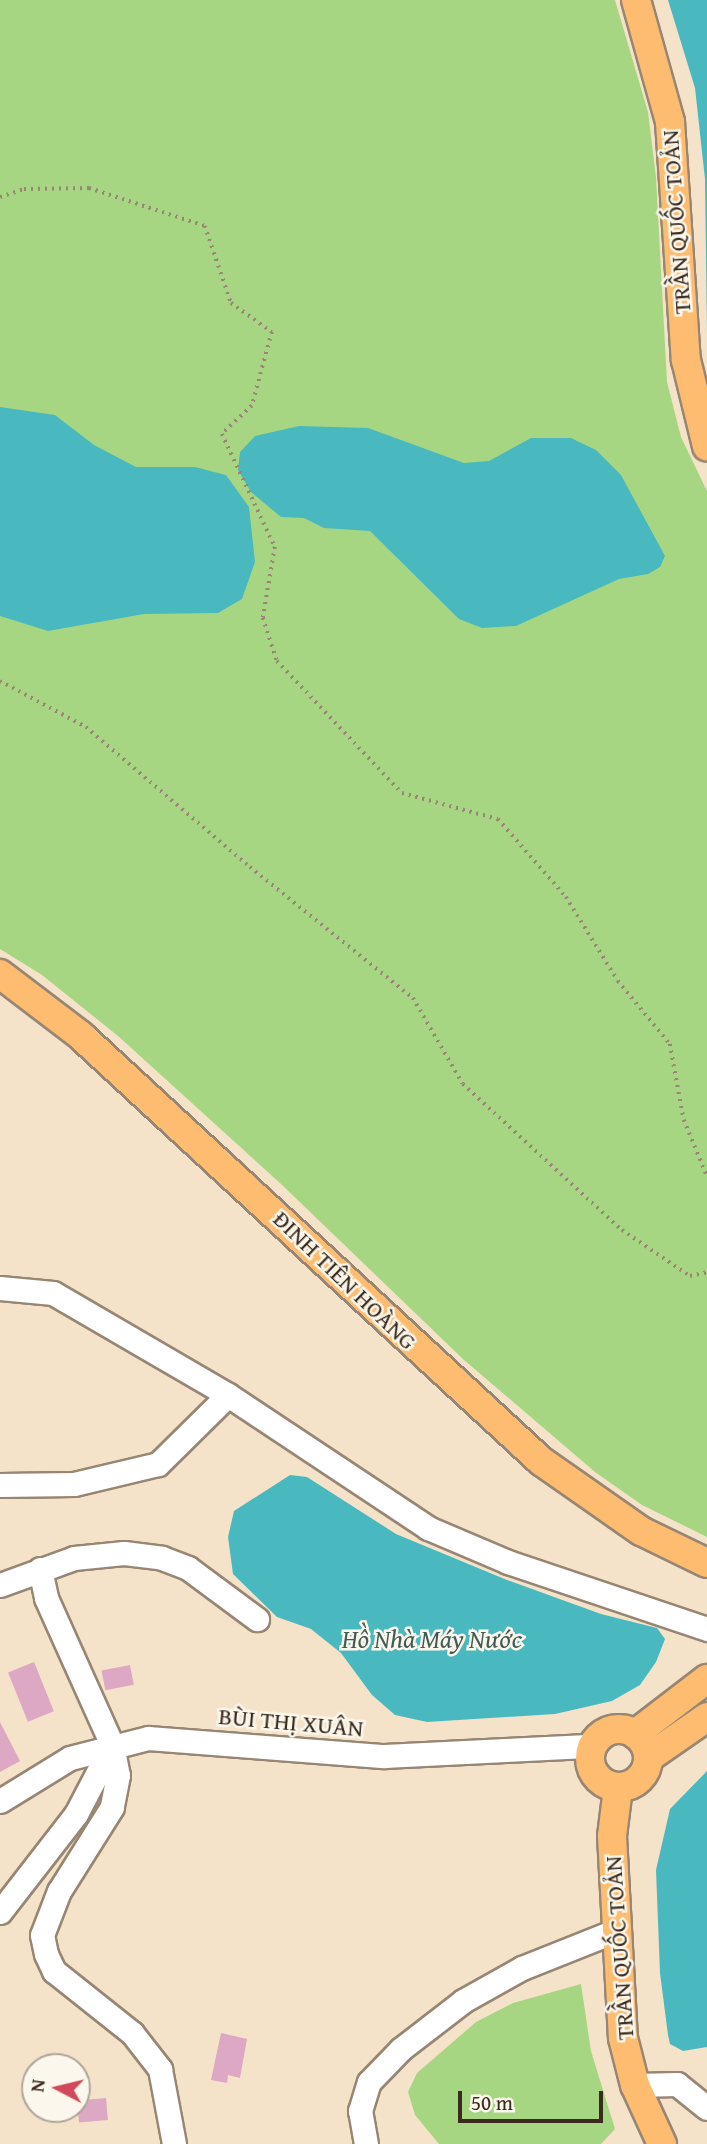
<!DOCTYPE html>
<meta charset="utf-8">
<style>
body{margin:0}
#map{position:relative;width:707px;height:2144px;overflow:hidden;background:#f5e3c9;font-family:"Gentium Book Plus",serif}
div>[style]{position:absolute}
[style*='--x']{left:calc(var(--x)*1px);top:calc(var(--y)*1px);width:calc(var(--w)*1px);rotate:calc(var(--a)*1deg)}
.green>*{inset:0;background:#a7d683}
.water>*{inset:0;background:#49b9bf}
.building>*{inset:0;background:#dca8c4;transform-origin:0 0}
.path>*{height:3.5px;margin-top:-1.75px;transform-origin:0;background:repeating-linear-gradient(90deg,#988674 0 2px,transparent 0 7px)}
.roads{filter:drop-shadow(2px 0 #988674) drop-shadow(-2px 0 #988674) drop-shadow(0 2px #988674) drop-shadow(0 -2px #988674)}
.minor>*{height:23px;margin:-11.5px;padding:0 11.5px;transform-origin:11.5px;border-radius:11.5px;background:#fff}
.major>*{height:28px;margin:-14px;padding:0 14px;transform-origin:14px;border-radius:14px;background:#fdbc70}
.major>.ring{margin:-14px;padding:0;box-sizing:content-box;background:none;border:28px solid #fdbc70;border-radius:50%}
span{translate:-50% -50%;white-space:nowrap;text-align:center;line-height:1.15;-webkit-text-stroke:5px #fbf7ec;paint-order:stroke}
.street-label{font-size:24px;color:#3b2a1e}
.water-label{font-size:26px;color:#405c56;font-style:italic}
.north{position:absolute;left:21px;top:2053px;width:70px;height:70px;box-sizing:border-box;background:#fbf7ec;border:2px solid #aea59a;border-radius:50%;rotate:277deg;font-size:19px;font-weight:700;line-height:28px;text-align:center;color:#3b2a1e}
.north::after{content:'';display:block;margin:auto;width:24px;height:32px;background:#d1495b;clip-path:polygon(50% 0,100% 100%,50% 72%,0 100%)}
.scale{position:absolute;left:458px;top:2091px;width:145px;height:32px;box-sizing:border-box;border:4px solid #3b2a1e;border-top:0;padding-left:9px;font-size:21px;line-height:24px;white-space:nowrap;color:#3b2a1e;-webkit-text-stroke:5px #fbf7ec;paint-order:stroke}
</style>
<div id="map">
<div class="green">
<div style="clip-path:polygon(0 0,615px 0,648px 112px,656px 177px,667px 382px,681px 437px,707px 491px,707px 1537px,642px 1505px,595px 1472px,464px 1360px,281px 1184px,118px 1036px,42px 975px,0 949px)"></div>
<div style="clip-path:polygon(581px 1984px,591px 2051px,615px 2129px,601px 2144px,439px 2144px,415px 2115px,408px 2092px,417px 2073px,476px 2022px,513px 2003px)"></div>
</div>
<div class="water">
<div style="clip-path:polygon(668px 0,707px 0,707px 333px,705px 179px,695px 88px)"></div>
<div style="clip-path:polygon(0 407px,55px 415px,94px 445px,136px 467px,195px 467px,226px 475px,249px 507px,255px 562px,242px 599px,218px 613px,144px 614px,48px 631px,0 616px)"></div>
<div style="clip-path:polygon(299px 426px,368px 428px,464px 463px,489px 461px,531px 438px,571px 438px,596px 450px,621px 475px,665px 556px,660px 567px,648px 574px,619px 579px,516px 626px,482px 628px,459px 619px,370px 531px,324px 528px,304px 518px,281px 517px,251px 492px,238px 470px,240px 452px,255px 436px)"></div>
<div style="clip-path:polygon(290px 1475px,307px 1477px,396px 1534px,507px 1580px,601px 1614px,657px 1628px,665px 1639px,656px 1662px,640px 1685px,612px 1701px,555px 1714px,427px 1722px,395px 1715px,372px 1695px,341px 1653px,311px 1629px,277px 1617px,233px 1574px,228px 1537px,234px 1511px)"></div>
<div style="clip-path:polygon(707px 1771px,707px 2047px,683px 2051px,670px 2044px,668px 2035px,660px 1973px,656px 1870px,670px 1809px)"></div>
</div>
<div class="building">
<div style="left:34px;top:1662px;width:53px;height:28px;rotate:68deg"></div>
<div style="left:130px;top:1665px;width:20px;height:29px;rotate:79deg"></div>
<div style="clip-path:polygon(0 1722px,20px 1761px,0 1772px)"></div>
<div style="clip-path:polygon(221px 2033px,247px 2039px,240px 2078px,228px 2075px,227px 2083px,211px 2080px)"></div>
<div style="left:106px;top:2098px;width:22px;height:29px;rotate:85deg"></div>
</div>
<div class="path">
<div style="--x:0;--y:197;--w:25;--a:-18"></div>
<div style="--x:24;--y:189;--w:65;--a:-0.9"></div>
<div style="--x:89;--y:188;--w:122;--a:18.1"></div>
<div style="--x:205;--y:226;--w:81;--a:71.3"></div>
<div style="--x:231;--y:303;--w:50;--a:35.3"></div>
<div style="--x:272;--y:332;--w:77;--a:105.1"></div>
<div style="--x:252;--y:406;--w:41;--a:137"></div>
<div style="--x:222;--y:434;--w:125;--a:64.9"></div>
<div style="--x:275;--y:547;--w:72;--a:99.6"></div>
<div style="--x:263;--y:618;--w:45;--a:72"></div>
<div style="--x:277;--y:661;--w:182;--a:46.6"></div>
<div style="--x:402;--y:793;--w:99;--a:15.2"></div>
<div style="--x:498;--y:819;--w:103;--a:48.9"></div>
<div style="--x:566;--y:897;--w:99;--a:58.2"></div>
<div style="--x:618;--y:981;--w:82;--a:50.5"></div>
<div style="--x:670;--y:1044;--w:77;--a:79.6"></div>
<div style="--x:684;--y:1120;--w:61;--a:67.7"></div>
<div style="--x:0;--y:681;--w:98;--a:28.1"></div>
<div style="--x:86;--y:727;--w:216;--a:40.5"></div>
<div style="--x:250;--y:867;--w:209;--a:38.8"></div>
<div style="--x:413;--y:998;--w:99;--a:59.8"></div>
<div style="--x:463;--y:1084;--w:216;--a:42.6"></div>
<div style="--x:622;--y:1230;--w:82;--a:34.1"></div>
<div style="--x:690;--y:1276;--w:17;--a:-13"></div>
</div>
<div class="roads">
<div class="minor">
<div style="--x:0;--y:1288;--w:53;--a:5.4"></div>
<div style="--x:53;--y:1293;--w:203;--a:30.2"></div>
<div style="--x:228;--y:1395;--w:240;--a:33.6"></div>
<div style="--x:428;--y:1528;--w:87;--a:23"></div>
<div style="--x:508;--y:1562;--w:210;--a:18.6"></div>
<div style="--x:0;--y:1485;--w:74;--a:-0.8"></div>
<div style="--x:74;--y:1484;--w:86;--a:-13.4"></div>
<div style="--x:158;--y:1464;--w:98;--a:-44.6"></div>
<div style="--x:40;--y:1569;--w:30;--a:78"></div>
<div style="--x:46;--y:1598;--w:161;--a:65.8"></div>
<div style="--x:112;--y:1745;--w:31;--a:79"></div>
<div style="--x:118;--y:1775;--w:33;--a:101"></div>
<div style="--x:112;--y:1807;--w:99;--a:122.2"></div>
<div style="--x:59;--y:1891;--w:47;--a:111.1"></div>
<div style="--x:42;--y:1935;--w:19;--a:78"></div>
<div style="--x:46;--y:1954;--w:19;--a:65"></div>
<div style="--x:54;--y:1971;--w:100;--a:38.5"></div>
<div style="--x:132;--y:2033;--w:46;--a:52.1"></div>
<div style="--x:160;--y:2069;--w:76;--a:79.4"></div>
<div style="--x:0;--y:1585;--w:79;--a:-20"></div>
<div style="--x:74;--y:1558;--w:50;--a:-5.7"></div>
<div style="--x:124;--y:1553;--w:38;--a:7"></div>
<div style="--x:162;--y:1558;--w:28;--a:21"></div>
<div style="--x:188;--y:1568;--w:86;--a:36.5"></div>
<div style="--x:0;--y:1801;--w:82;--a:-31.6"></div>
<div style="--x:70;--y:1758;--w:81;--a:-14.4"></div>
<div style="--x:148;--y:1738;--w:237;--a:4.4"></div>
<div style="--x:384;--y:1756;--w:208;--a:-2.8"></div>
<div style="--x:0;--y:1912;--w:124;--a:-52.2"></div>
<div style="--x:76;--y:1814;--w:78;--a:-62.4"></div>
<div style="--x:635;--y:2085;--w:42;--a:-1.4"></div>
<div style="--x:677;--y:2084;--w:38;--a:39"></div>
<div style="--x:366;--y:2144;--w:34;--a:-100"></div>
<div style="--x:360;--y:2111;--w:30;--a:-73"></div>
<div style="--x:369;--y:2082;--w:46;--a:-45.9"></div>
<div style="--x:401;--y:2049;--w:78;--a:-37.7"></div>
<div style="--x:463;--y:2001;--w:68;--a:-29.2"></div>
<div style="--x:522;--y:1968;--w:100;--a:-21.7"></div>
</div>
<div class="major">
<div style="--x:636;--y:0;--w:127;--a:74.4"></div>
<div style="--x:670;--y:122;--w:239;--a:86.2"></div>
<div style="--x:686;--y:360;--w:89;--a:76.3"></div>
<div style="--x:0;--y:974;--w:101;--a:37.3"></div>
<div style="--x:80;--y:1035;--w:628;--a:42.74"></div>
<div style="--x:541;--y:1461;--w:122;--a:35"></div>
<div style="--x:641;--y:1531;--w:73;--a:25.9"></div>
<div class="ring" style="left:590px;top:1729px;width:30px;height:30px"></div>
<div style="--x:635;--y:1734;--w:91;--a:-37.4"></div>
<div style="--x:648;--y:1758;--w:72;--a:-34.8"></div>
<div style="--x:618;--y:1788;--w:48;--a:97.1"></div>
<div style="--x:612;--y:1836;--w:202;--a:86.9"></div>
<div style="--x:623;--y:2038;--w:49;--a:75.7"></div>
<div style="--x:635;--y:2085;--w:65;--a:65.4"></div>
</div>
</div>
<div class="street-label">
<span style="left:676px;top:222px;rotate:-94deg">TRẦN QUỐC TOẢN</span>
<span style="left:345px;top:1280px;rotate:44deg">ĐINH TIÊN HOÀNG</span>
<span style="left:291px;top:1722px;rotate:5deg">BÙI THỊ XUÂN</span>
<span style="left:619px;top:1948px;rotate:-94deg">TRẦN QUỐC TOẢN</span>
</div>
<div class="water-label">
<span style="left:432px;top:1639px">Hồ Nhà Máy Nước</span>
</div>
<div class="north">N</div>
<div class="scale">50 m</div>
</div>
